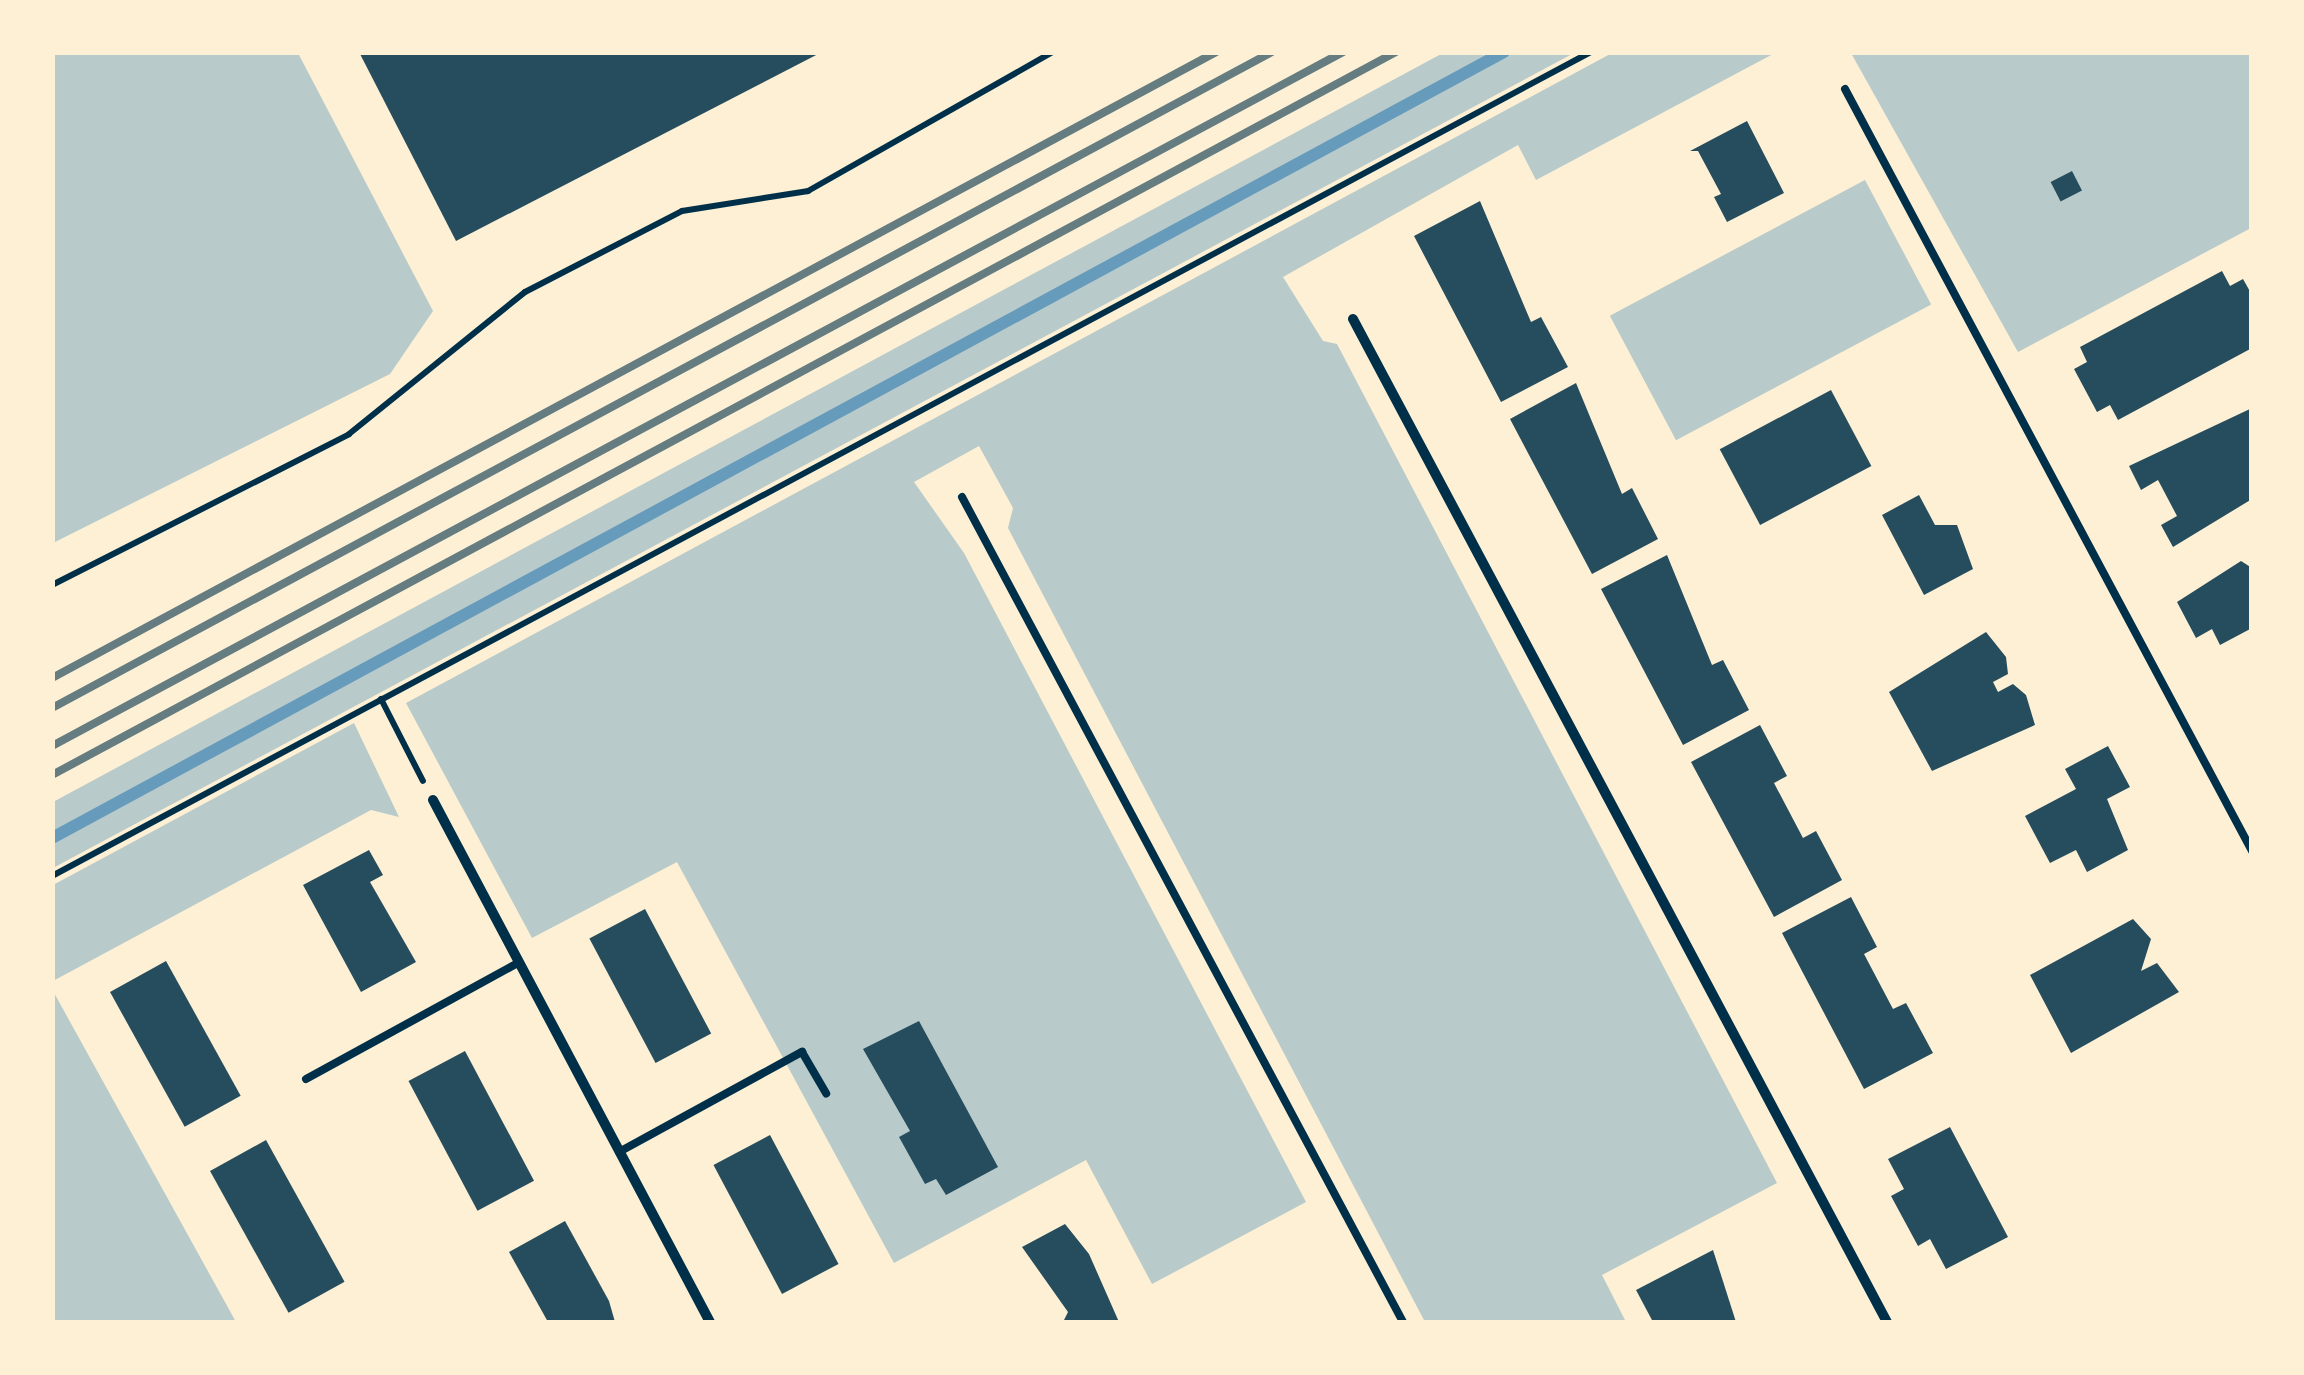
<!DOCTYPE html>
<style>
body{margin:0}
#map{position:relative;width:2304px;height:1375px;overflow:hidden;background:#fdf0d5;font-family:Helvetica,sans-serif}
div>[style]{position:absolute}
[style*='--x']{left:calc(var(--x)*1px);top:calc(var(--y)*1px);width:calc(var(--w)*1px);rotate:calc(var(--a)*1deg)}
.green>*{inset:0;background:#b9caca;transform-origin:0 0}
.stream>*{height:12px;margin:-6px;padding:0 6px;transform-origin:6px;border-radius:6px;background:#669bbc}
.building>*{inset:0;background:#264d5e;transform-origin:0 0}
.path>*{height:6px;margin:-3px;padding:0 3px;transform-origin:3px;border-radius:3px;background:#003049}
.service>*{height:8px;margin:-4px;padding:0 4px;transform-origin:4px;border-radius:4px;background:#003049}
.minor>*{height:10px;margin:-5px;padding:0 5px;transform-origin:5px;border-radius:5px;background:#003049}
.rail>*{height:8px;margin:-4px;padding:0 4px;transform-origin:4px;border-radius:4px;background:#657d81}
span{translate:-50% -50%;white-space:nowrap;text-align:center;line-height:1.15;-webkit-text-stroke:9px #fdf0d5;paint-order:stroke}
.frame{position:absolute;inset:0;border:55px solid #fdf0d5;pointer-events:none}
</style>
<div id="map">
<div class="green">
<div style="clip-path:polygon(53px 52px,298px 53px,433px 311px,390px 374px,53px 543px)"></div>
<div style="clip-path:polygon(1443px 53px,1574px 53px,53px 868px,53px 802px)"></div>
<div style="clip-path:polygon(1612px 53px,1775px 53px,1536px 180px,1518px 145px,1283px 277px,1323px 341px,1337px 344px,1777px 1183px,1602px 1275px,1626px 1322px,1425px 1322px,1008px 528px,1013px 508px,979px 446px,914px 482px,964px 553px,1306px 1202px,1152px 1284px,1086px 1160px,894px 1263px,677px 862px,532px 938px,406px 703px)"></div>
<div style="clip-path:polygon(1851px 53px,2251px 53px,2251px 228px,2018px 352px)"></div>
<div style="left:1865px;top:180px;width:141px;height:289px;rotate:62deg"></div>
<div style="clip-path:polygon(354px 723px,399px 817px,371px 810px,53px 981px,53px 885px)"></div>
<div style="clip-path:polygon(53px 991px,236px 1322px,53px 1322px)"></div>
</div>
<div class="stream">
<div style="--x:52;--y:838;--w:1651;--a:-28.43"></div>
</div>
<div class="building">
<div style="clip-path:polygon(359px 52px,822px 52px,456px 241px)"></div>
<div style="clip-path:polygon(1747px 121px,1784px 193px,1727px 222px,1714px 197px,1721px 194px,1698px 151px,1690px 151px)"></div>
<div style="left:2072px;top:171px;width:22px;height:24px;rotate:63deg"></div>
<div style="clip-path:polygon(1480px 201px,1531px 322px,1541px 317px,1568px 367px,1501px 402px,1414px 236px)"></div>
<div style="clip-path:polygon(2222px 271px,2230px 286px,2243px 279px,2252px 295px,2252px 348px,2118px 420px,2110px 405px,2097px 412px,2074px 369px,2087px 362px,2080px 347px)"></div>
<div style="clip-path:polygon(1576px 383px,1622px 494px,1632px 488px,1658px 539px,1592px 574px,1510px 419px)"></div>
<div style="left:1831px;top:390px;width:86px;height:126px;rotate:62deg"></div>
<div style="clip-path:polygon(2252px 408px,2252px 499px,2173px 547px,2161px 525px,2177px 516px,2158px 480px,2141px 490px,2129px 466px)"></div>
<div style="clip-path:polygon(1919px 495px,1935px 525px,1957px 525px,1973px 569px,1924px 595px,1882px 515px)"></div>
<div style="clip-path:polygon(1667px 555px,1712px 665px,1723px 660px,1749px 710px,1683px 745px,1601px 589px)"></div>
<div style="clip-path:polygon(2241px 561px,2252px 568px,2252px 628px,2220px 645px,2212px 629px,2196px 638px,2177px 602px)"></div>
<div style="clip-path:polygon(1986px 632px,2006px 657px,2008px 674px,1993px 682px,1998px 692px,2013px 684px,2026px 695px,2035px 725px,1932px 771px,1889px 692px)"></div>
<div style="clip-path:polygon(1760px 725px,1787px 776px,1774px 783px,1803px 838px,1816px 831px,1842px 880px,1774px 917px,1691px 762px)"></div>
<div style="clip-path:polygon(2108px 746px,2130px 787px,2107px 799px,2128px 850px,2087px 872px,2076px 850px,2050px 863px,2025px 816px,2076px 789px,2065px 769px)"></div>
<div style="clip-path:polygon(369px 850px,383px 875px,370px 882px,416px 962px,361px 992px,303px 885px)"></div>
<div style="clip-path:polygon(1851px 897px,1877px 947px,1864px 954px,1893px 1009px,1906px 1003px,1933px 1053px,1864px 1089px,1782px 933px)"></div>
<div style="left:645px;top:909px;width:141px;height:63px;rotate:62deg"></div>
<div style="clip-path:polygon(2133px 919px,2151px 939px,2141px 971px,2157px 963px,2179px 992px,2071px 1053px,2030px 975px)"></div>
<div style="left:166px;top:961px;width:154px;height:64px;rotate:61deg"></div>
<div style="clip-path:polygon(919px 1021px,998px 1167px,946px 1195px,936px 1179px,925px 1184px,899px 1137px,910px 1131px,863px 1049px)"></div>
<div style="left:465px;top:1051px;width:147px;height:64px;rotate:62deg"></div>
<div style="clip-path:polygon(1950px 1127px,2008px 1237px,1946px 1269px,1930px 1239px,1918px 1246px,1891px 1196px,1904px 1189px,1888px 1159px)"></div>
<div style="left:770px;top:1135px;width:146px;height:64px;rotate:62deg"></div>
<div style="left:266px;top:1140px;width:162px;height:64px;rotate:61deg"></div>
<div style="clip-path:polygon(565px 1221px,609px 1301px,615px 1322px,548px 1322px,509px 1252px)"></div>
<div style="clip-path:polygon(1065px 1224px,1089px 1254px,1119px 1322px,1063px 1322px,1068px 1312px,1022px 1247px)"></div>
<div style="clip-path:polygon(1713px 1250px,1736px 1322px,1653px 1322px,1636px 1290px)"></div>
</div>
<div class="path">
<div style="--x:52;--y:585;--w:333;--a:-26.9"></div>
<div style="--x:349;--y:434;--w:226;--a:-38.9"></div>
<div style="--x:525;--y:292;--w:177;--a:-27.3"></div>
<div style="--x:682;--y:211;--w:128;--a:-9"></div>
<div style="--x:808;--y:191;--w:282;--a:-29.6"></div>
<div style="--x:381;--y:699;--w:92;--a:62.9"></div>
<div style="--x:52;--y:876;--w:1746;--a:-28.17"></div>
</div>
<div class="service">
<div style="--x:1845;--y:89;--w:864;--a:61.89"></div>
<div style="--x:962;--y:497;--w:935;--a:61.87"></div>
<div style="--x:306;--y:1079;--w:242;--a:-28.7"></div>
<div style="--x:619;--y:1152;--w:209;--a:-28.7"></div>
<div style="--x:802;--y:1052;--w:48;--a:59.7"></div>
</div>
<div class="minor">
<div style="--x:1353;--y:319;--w:1136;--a:61.97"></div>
<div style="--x:433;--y:800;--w:591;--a:62.05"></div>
</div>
<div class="rail">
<div style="--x:52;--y:678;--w:1322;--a:-28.27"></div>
<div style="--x:52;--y:708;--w:1385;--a:-28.27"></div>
<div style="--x:52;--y:746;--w:1466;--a:-28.26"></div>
<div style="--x:52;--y:775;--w:1526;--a:-28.28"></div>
</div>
<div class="frame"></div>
</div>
